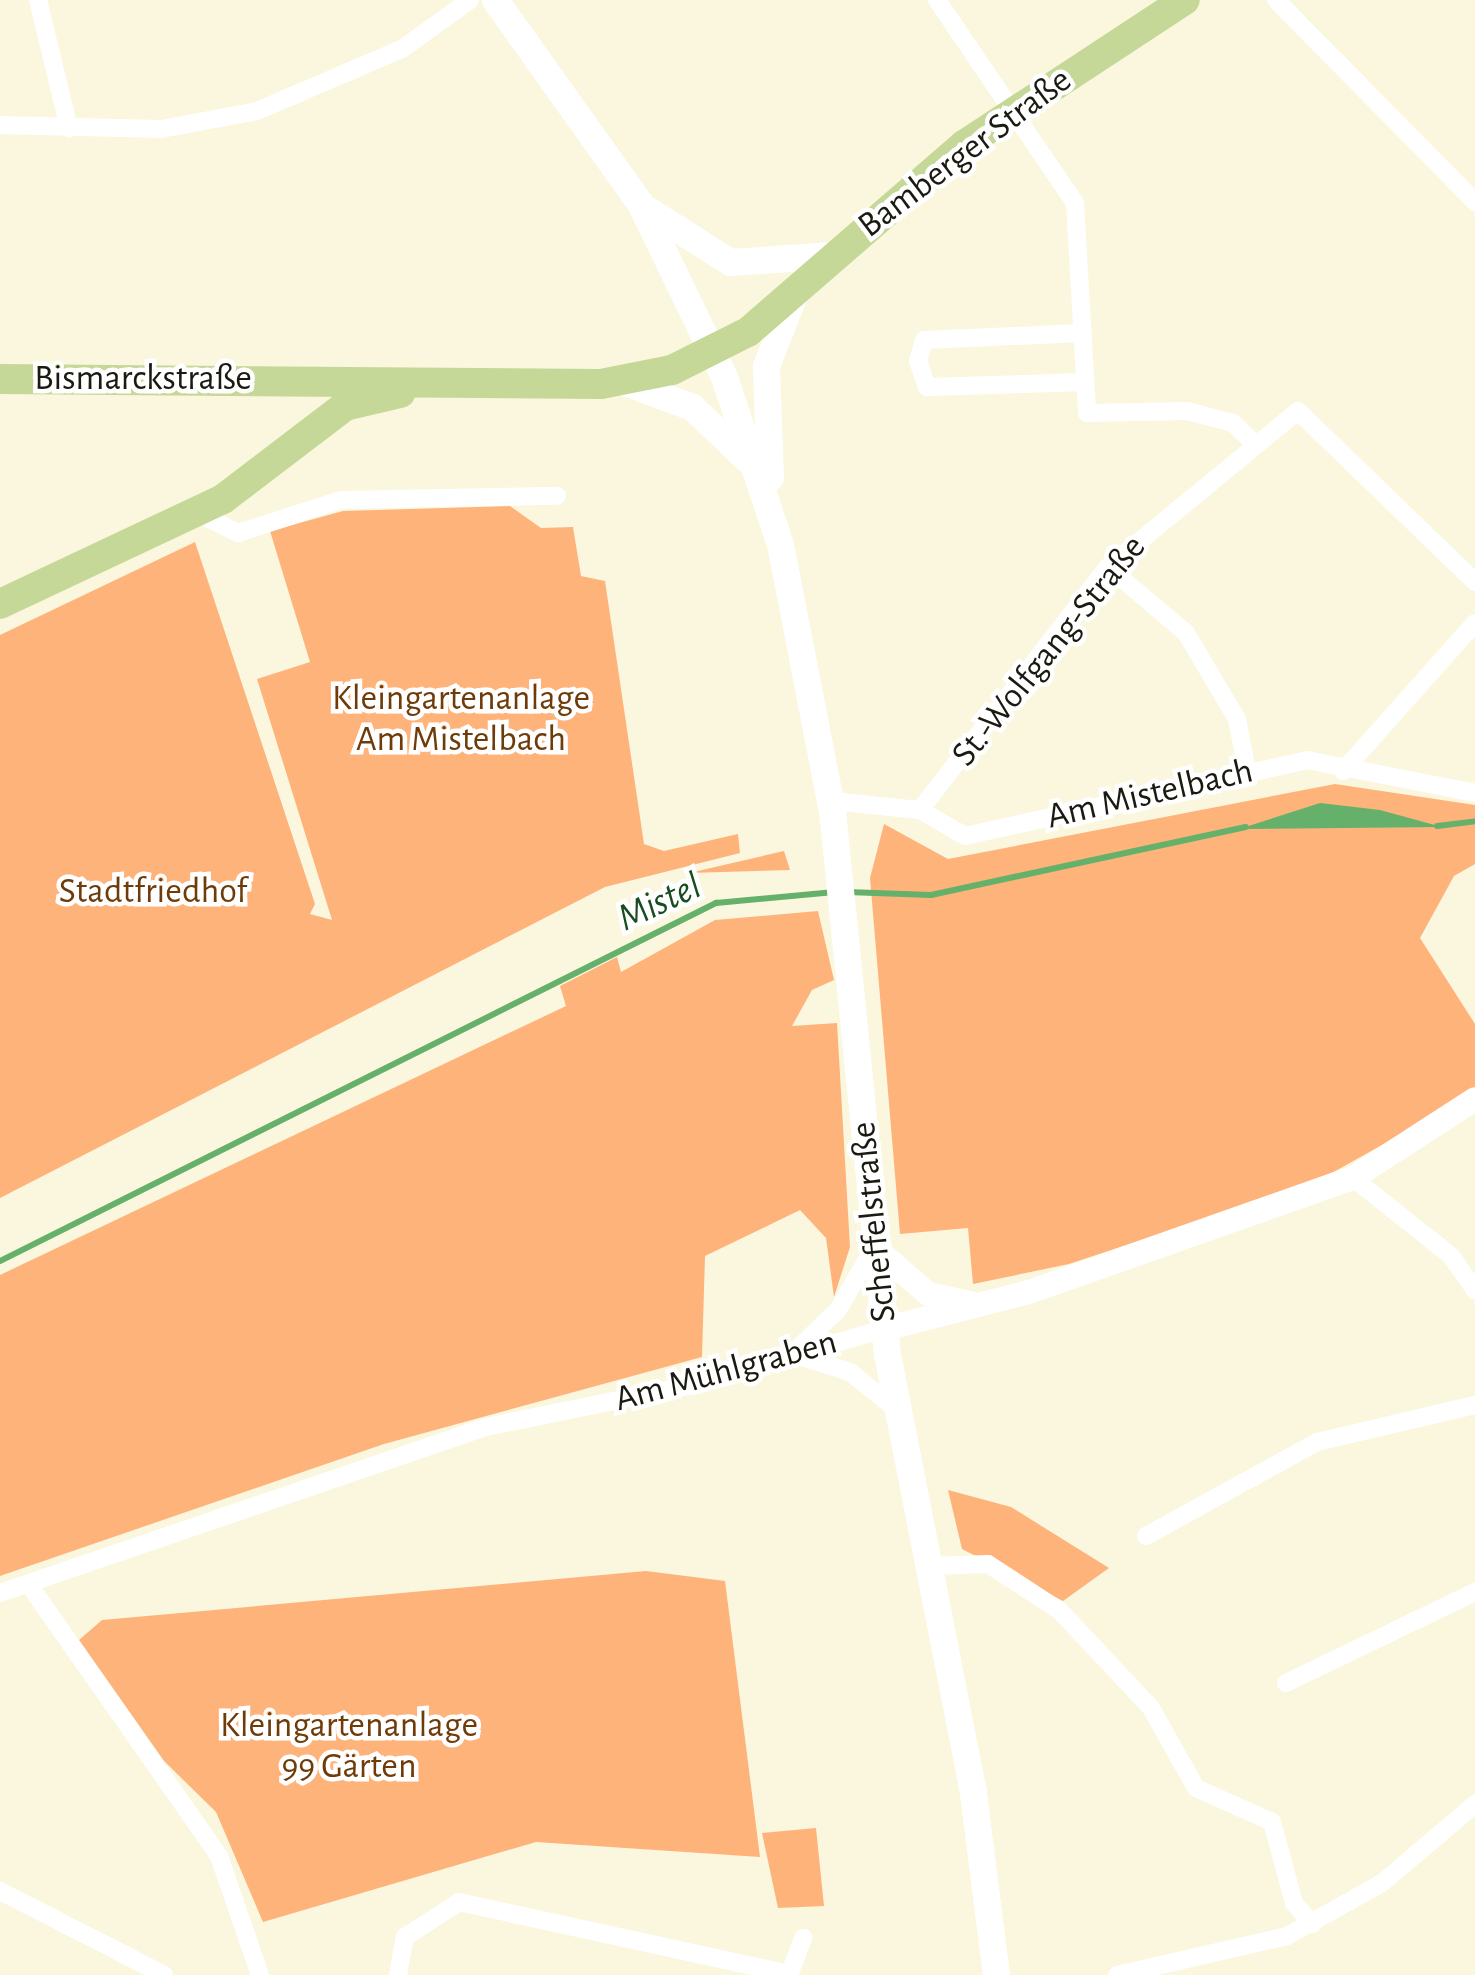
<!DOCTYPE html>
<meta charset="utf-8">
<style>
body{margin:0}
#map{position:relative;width:1475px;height:1975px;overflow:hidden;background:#faf7de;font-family:"Alegreya Sans",sans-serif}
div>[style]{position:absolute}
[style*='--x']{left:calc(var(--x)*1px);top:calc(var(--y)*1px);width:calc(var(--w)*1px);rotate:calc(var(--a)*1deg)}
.green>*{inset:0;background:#feb37b}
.water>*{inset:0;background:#65b16b}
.stream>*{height:6px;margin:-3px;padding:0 3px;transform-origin:3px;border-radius:3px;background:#65b16b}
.minor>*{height:18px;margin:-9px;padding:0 9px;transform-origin:9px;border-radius:9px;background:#fff}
.tertiary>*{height:24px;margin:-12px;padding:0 12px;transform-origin:12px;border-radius:12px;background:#fff}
.secondary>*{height:27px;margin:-13.5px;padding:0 13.5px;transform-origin:13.5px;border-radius:13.5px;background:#fff}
.primary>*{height:30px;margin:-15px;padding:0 15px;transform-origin:15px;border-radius:15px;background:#c5d898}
span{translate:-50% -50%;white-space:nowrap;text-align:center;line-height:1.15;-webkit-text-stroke:9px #fff;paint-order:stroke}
.street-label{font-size:36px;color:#1b1a11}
.park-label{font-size:36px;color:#6f3b09}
.water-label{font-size:39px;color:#174d1f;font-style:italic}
</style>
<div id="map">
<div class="green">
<div style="clip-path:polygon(510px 506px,541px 528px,573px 527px,581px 576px,605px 581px,644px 844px,664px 851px,738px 834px,740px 853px,605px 887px,0 1198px,0 635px,195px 542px,315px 904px,310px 914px,332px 920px,257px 679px,310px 662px,270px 531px,343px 511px)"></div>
<div style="clip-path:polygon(1335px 784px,1475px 805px,1475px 864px,1454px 876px,1420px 938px,1475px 1024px,1475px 1093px,1314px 1183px,1069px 1264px,973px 1284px,968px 1228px,900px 1234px,870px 878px,884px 824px,948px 859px)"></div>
<div style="clip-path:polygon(784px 851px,790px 870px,689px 873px)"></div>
<div style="clip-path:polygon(818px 911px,834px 980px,812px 990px,792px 1026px,837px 1023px,850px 1247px,834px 1297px,826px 1238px,800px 1210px,705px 1256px,702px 1357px,384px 1444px,0 1576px,0 1275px,566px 1006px,560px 986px,617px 957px,621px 972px,715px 920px)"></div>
<div style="clip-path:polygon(948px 1490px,1011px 1507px,1109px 1568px,1063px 1601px,962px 1549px)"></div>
<div style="clip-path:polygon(646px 1571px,725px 1581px,760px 1857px,536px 1842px,263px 1922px,216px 1812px,164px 1761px,79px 1640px,102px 1620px)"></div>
<div style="clip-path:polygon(816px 1828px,824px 1906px,778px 1908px,762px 1833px)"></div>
</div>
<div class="water">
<div style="clip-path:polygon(1320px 803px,1380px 810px,1442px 827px,1239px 829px)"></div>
</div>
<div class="stream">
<div style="--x:1437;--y:826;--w:38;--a:-7"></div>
<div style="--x:847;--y:892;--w:84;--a:2"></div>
<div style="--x:931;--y:895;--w:322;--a:-12.2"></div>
<div style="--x:0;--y:1261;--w:801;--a:-26.57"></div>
<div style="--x:716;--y:903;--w:119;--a:-5.3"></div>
</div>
<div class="minor">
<div style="--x:38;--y:0;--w:132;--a:76.4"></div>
<div style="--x:937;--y:0;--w:245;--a:55.8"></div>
<div style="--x:1075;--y:203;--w:210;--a:86.7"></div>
<div style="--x:1087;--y:413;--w:100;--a:-1.1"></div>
<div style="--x:1187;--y:411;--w:48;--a:14.6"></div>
<div style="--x:1233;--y:423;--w:29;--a:44"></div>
<div style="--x:1276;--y:0;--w:284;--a:45.4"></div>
<div style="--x:0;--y:125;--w:161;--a:1.4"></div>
<div style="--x:161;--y:129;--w:98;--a:-10.6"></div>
<div style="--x:257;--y:111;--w:158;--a:-23.2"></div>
<div style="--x:402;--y:49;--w:84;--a:-35.8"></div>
<div style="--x:1083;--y:333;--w:159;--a:177.5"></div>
<div style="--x:924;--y:340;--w:22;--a:106"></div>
<div style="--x:918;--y:361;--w:28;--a:71"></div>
<div style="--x:927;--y:387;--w:158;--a:-1.8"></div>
<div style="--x:197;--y:513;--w:46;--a:26"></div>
<div style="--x:238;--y:533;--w:108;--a:-17.8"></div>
<div style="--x:341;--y:500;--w:216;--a:-1.1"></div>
<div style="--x:1108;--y:567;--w:102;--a:40.2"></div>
<div style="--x:1186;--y:633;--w:100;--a:59.3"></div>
<div style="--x:1237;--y:719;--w:54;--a:79.3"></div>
<div style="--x:1343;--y:771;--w:198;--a:-48.3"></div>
<div style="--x:831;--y:801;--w:89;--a:5.8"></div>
<div style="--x:920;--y:810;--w:52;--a:30"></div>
<div style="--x:965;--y:836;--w:350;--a:-12.5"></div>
<div style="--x:1307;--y:760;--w:171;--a:11.1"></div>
<div style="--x:920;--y:810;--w:307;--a:-52.3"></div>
<div style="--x:1108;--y:567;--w:246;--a:-39.4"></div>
<div style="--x:1298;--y:411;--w:246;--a:44"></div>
<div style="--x:1353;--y:1178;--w:125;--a:38.5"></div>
<div style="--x:1451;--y:1256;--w:42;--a:54.8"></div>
<div style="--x:794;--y:1352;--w:61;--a:-43.7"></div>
<div style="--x:838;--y:1310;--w:73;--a:-60.3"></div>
<div style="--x:792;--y:1354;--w:61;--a:17.2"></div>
<div style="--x:850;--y:1372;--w:59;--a:38.8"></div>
<div style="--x:1146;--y:1536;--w:195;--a:-28.8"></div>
<div style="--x:1317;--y:1442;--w:162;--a:-13.2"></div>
<div style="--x:928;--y:1566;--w:60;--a:-1.9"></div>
<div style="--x:988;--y:1564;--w:86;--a:33.1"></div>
<div style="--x:1060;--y:1611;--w:133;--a:46.8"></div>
<div style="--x:1151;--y:1708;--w:92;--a:60.6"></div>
<div style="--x:1196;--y:1788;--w:83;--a:24.1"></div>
<div style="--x:1272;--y:1822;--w:84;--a:74.8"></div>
<div style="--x:1294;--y:1903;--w:28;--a:49"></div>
<div style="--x:30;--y:1586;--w:330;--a:55"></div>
<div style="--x:219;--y:1856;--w:126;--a:71"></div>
<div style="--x:0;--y:1593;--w:514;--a:-18.86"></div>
<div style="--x:486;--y:1427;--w:210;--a:-11.5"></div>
<div style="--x:692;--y:1385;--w:200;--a:-16.3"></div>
<div style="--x:1286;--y:1683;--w:210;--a:-25.7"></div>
<div style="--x:0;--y:1891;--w:184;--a:27.1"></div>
<div style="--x:398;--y:1975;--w:39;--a:-80"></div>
<div style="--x:405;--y:1937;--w:64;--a:-32.9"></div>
<div style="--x:459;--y:1902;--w:337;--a:12.3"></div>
<div style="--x:789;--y:1975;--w:40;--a:-69"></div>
<div style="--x:1117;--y:1975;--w:174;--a:-12.9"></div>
<div style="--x:1287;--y:1936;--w:109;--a:-29.2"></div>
<div style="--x:1382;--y:1883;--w:122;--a:-40.3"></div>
</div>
<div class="tertiary">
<div style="--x:874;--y:1247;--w:72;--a:41"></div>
<div style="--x:928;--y:1294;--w:43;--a:12.1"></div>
<div style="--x:884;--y:1329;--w:150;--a:-14.3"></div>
<div style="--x:1029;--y:1292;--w:343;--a:-19.4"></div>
<div style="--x:1353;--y:1178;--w:145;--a:-32.9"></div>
</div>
<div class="secondary">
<div style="--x:495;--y:0;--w:249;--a:54.5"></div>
<div style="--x:640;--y:203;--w:193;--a:64.2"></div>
<div style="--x:724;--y:377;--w:176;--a:71.5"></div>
<div style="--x:780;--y:544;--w:272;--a:79"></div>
<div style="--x:832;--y:811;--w:546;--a:84.22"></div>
<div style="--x:887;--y:1354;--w:447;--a:78.9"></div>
<div style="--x:973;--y:1793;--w:183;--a:82.8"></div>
<div style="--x:648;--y:210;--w:97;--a:32.4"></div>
<div style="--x:730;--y:262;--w:103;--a:-3.9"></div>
<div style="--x:625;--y:382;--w:72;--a:20.5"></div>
<div style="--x:692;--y:407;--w:80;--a:43.5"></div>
<div style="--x:770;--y:477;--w:111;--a:-92.1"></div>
<div style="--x:766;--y:366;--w:77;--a:-68.7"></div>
</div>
<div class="primary">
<div style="--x:0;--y:379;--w:601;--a:0.48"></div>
<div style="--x:601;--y:384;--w:72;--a:-11.2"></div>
<div style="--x:672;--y:370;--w:85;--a:-26.6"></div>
<div style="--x:748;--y:332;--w:286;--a:-40.9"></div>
<div style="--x:964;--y:145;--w:264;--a:-33.3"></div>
<div style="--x:0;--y:604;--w:246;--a:-25.2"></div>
<div style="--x:223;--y:499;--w:153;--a:-37.3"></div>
<div style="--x:345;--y:406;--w:57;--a:-13.3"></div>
</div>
<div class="street-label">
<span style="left:965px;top:153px;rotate:-37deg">Bamberger Straße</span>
<span style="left:143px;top:379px">Bismarckstraße</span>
<span style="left:1049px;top:651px;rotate:-51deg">St.-Wolfgang-Straße</span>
<span style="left:1150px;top:794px;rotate:-13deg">Am Mistelbach</span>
<span style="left:874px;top:1222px;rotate:-96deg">Scheffelstraße</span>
<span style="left:726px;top:1371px;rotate:-15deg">Am Mühlgraben</span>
</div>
<div class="park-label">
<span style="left:461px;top:719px">Kleingartenanlage<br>Am Mistelbach</span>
<span style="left:153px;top:892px">Stadtfriedhof</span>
<span style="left:349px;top:1746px">Kleingartenanlage<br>99 Gärten</span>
</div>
<div class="water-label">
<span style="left:660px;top:903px;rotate:-25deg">Mistel</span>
</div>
</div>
